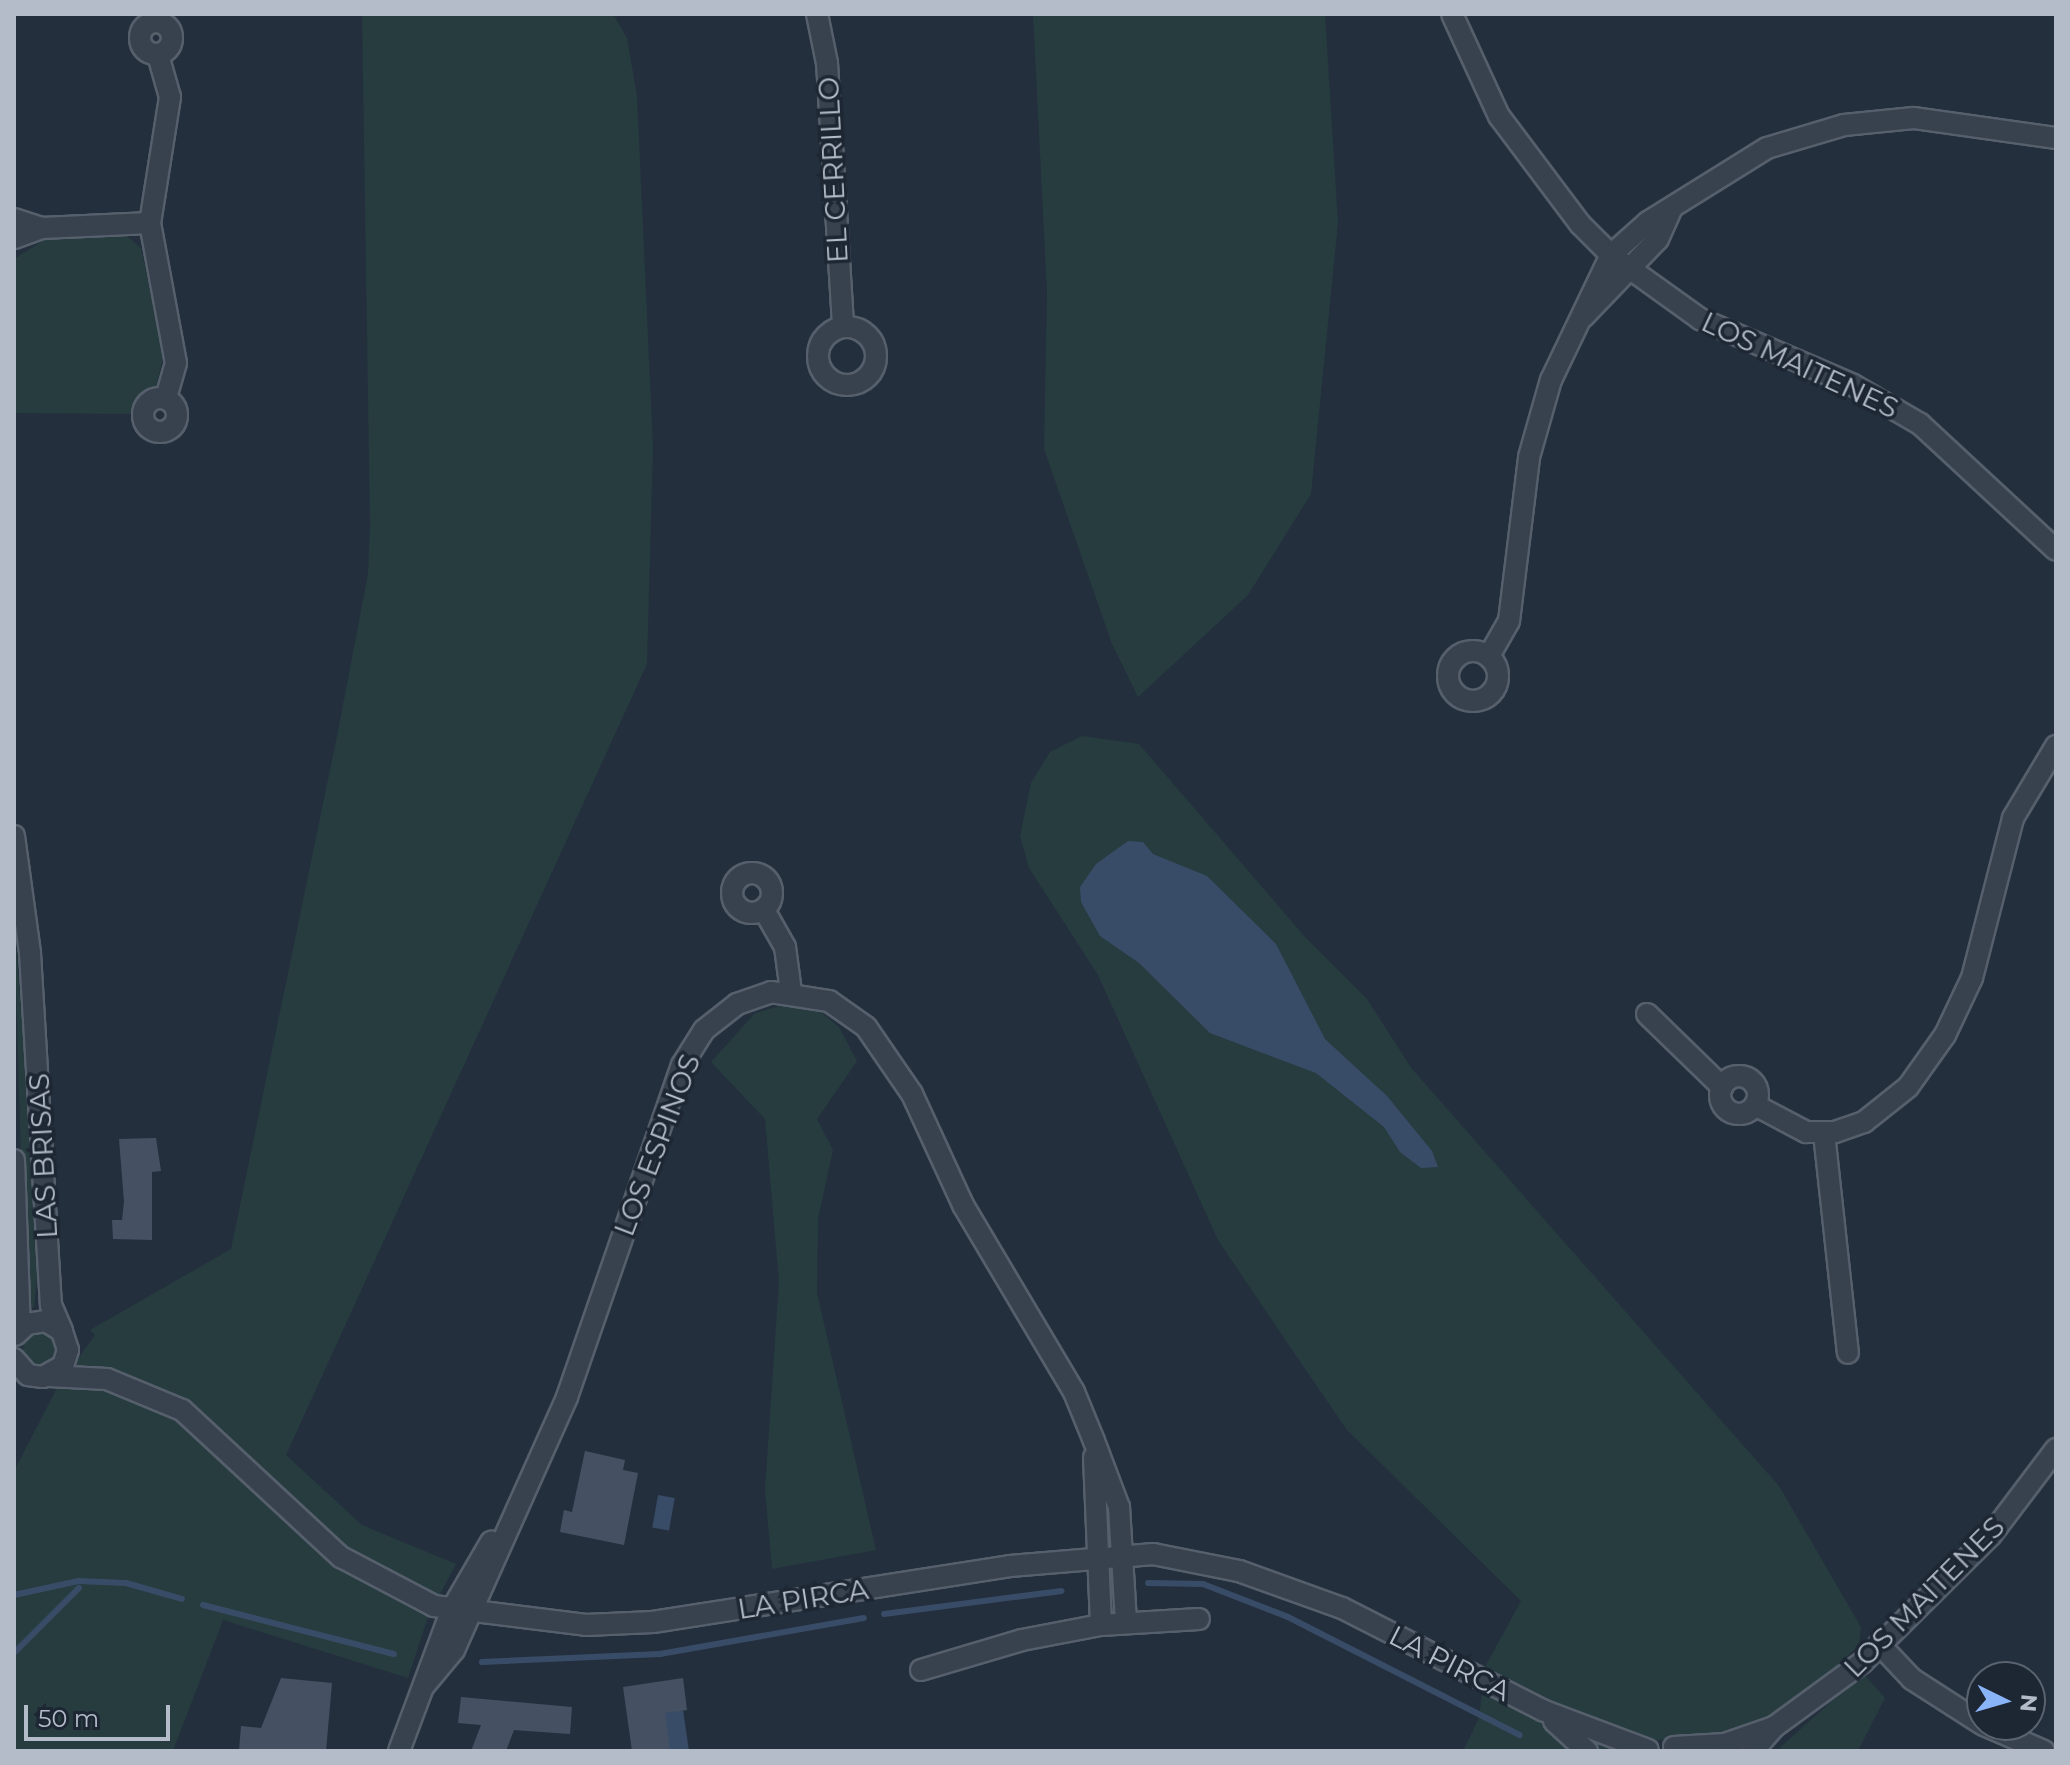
<!DOCTYPE html>
<style>
body{margin:0}
#map{position:relative;width:2070px;height:1765px;overflow:hidden;background:#242f3e;font-family:Montserrat,sans-serif}
div>[style]{position:absolute}
[style*='--x']{left:calc(var(--x)*1px);top:calc(var(--y)*1px);width:calc(var(--w)*1px);rotate:calc(var(--a)*1deg)}
.green>*{inset:0;background:#263c3f}
.round{border-radius:50%}
.water>*{inset:0;background:#394c67;transform-origin:0 0}
.stream>*{height:6px;margin:-3px;padding:0 3px;transform-origin:3px;border-radius:3px;background:#394c67}
.building>*{inset:0;background:#455162}
.roads{filter:drop-shadow(2px 0 #565f6c) drop-shadow(-2px 0 #565f6c) drop-shadow(0 2px #565f6c) drop-shadow(0 -2px #565f6c)}
.minor>*{height:20px;margin:-10px;padding:0 10px;transform-origin:10px;border-radius:10px;background:#38414e}
.minor>.ring{margin:-10px;padding:0;box-sizing:content-box;background:none;border:20px solid #38414e;border-radius:50%}
span{translate:-50% -50%;white-space:nowrap;text-align:center;line-height:1.15;-webkit-text-stroke:7px #1d2633;paint-order:stroke}
.street-label{font-size:28px;color:#b4bcc9}
.frame{position:absolute;inset:0;border:16px solid #b4bcc9;pointer-events:none}
.north{position:absolute;left:1966px;top:1661px;width:80px;height:80px;box-sizing:border-box;background:#1d2633;border:2px solid #59626f;border-radius:50%;rotate:95deg;font-size:22px;font-weight:700;line-height:32px;text-align:center;color:#b4bcc9}
.north::after{content:'';display:block;margin:auto;width:28px;height:36px;background:#8ab4f8;clip-path:polygon(50% 0,100% 100%,50% 72%,0 100%)}
.scale{position:absolute;left:24px;top:1705px;width:146px;height:36px;box-sizing:border-box;border:4px solid #b4bcc9;border-top:0;padding-left:10px;font-size:24px;line-height:28px;white-space:nowrap;color:#b4bcc9;-webkit-text-stroke:6px #1d2633;paint-order:stroke}
</style>
<div id="map">
<div class="green">
<div style="clip-path:polygon(362px 14px,613px 14px,627px 38px,637px 96px,653px 447px,647px 664px,286px 1455px,362px 1525px,456px 1564px,428px 1617px,408px 1678px,223px 1620px,173px 1751px,14px 1751px,14px 1471px,57px 1388px,95px 1335px,90px 1330px,231px 1249px,338px 731px,368px 574px,370px 526px)"></div>
<div style="clip-path:polygon(1033px 14px,1325px 14px,1338px 223px,1311px 494px,1248px 595px,1138px 697px,1112px 644px,1044px 449px,1047px 292px)"></div>
<div style="clip-path:polygon(127px 236px,141px 248px,164px 356px,155px 389px,132px 414px,14px 413px,14px 259px,46px 239px)"></div>
<div style="clip-path:polygon(1082px 736px,1139px 744px,1306px 938px,1367px 999px,1412px 1069px,1779px 1486px,1861px 1627px,1859px 1645px,1808px 1694px,1765px 1721px,1714px 1738px,1656px 1740px,1638px 1751px,1463px 1751px,1479px 1718px,1485px 1667px,1521px 1601px,1347px 1430px,1288px 1344px,1218px 1240px,1098px 975px,1029px 868px,1020px 836px,1031px 783px,1050px 752px)"></div>
<div style="clip-path:polygon(14px 912px,39px 1257px,34px 1308px,25px 1305px)"></div>
<div style="clip-path:polygon(791px 1003px,821px 1012px,839px 1027px,857px 1061px,817px 1119px,833px 1150px,818px 1219px,817px 1293px,876px 1550px,772px 1569px,765px 1489px,779px 1282px,765px 1119px,711px 1062px,755px 1013px)"></div>
<div class="round" style="left:23px;top:1331px;width:34px;height:34px"></div>
<div style="clip-path:polygon(1863px 1673px,1885px 1698px,1858px 1751px,1776px 1751px)"></div>
</div>
<div class="water">
<div style="clip-path:polygon(1128px 841px,1143px 842px,1153px 854px,1207px 876px,1276px 944px,1325px 1039px,1387px 1096px,1432px 1151px,1438px 1167px,1421px 1168px,1400px 1152px,1384px 1127px,1316px 1073px,1210px 1033px,1139px 963px,1100px 936px,1081px 902px,1080px 887px,1096px 864px)"></div>
<div style="left:658px;top:1495px;width:17px;height:33px;rotate:10deg"></div>
<div style="clip-path:polygon(683px 1710px,689px 1751px,670px 1751px,651px 1715px)"></div>
</div>
<div class="stream">
<div style="--x:1148;--y:1583;--w:55;--a:1"></div>
<div style="--x:1203;--y:1584;--w:91;--a:21.2"></div>
<div style="--x:1288;--y:1617;--w:260;--a:27"></div>
<div style="--x:14;--y:1595;--w:66;--a:-12.2"></div>
<div style="--x:79;--y:1581;--w:47;--a:2.4"></div>
<div style="--x:126;--y:1583;--w:58;--a:15.9"></div>
<div style="--x:203;--y:1605;--w:197;--a:14.4"></div>
<div style="--x:884;--y:1614;--w:179;--a:-7.4"></div>
<div style="--x:14;--y:1653;--w:92;--a:-45"></div>
<div style="--x:482;--y:1662;--w:178;--a:-2.6"></div>
<div style="--x:660;--y:1654;--w:207;--a:-10"></div>
</div>
<div class="building">
<div style="clip-path:polygon(156px 1138px,161px 1171px,152px 1172px,152px 1240px,113px 1239px,112px 1220px,122px 1220px,124px 1202px,119px 1139px)"></div>
<div style="clip-path:polygon(585px 1451px,625px 1460px,623px 1470px,638px 1473px,624px 1545px,560px 1532px,564px 1510px,572px 1512px)"></div>
<div style="clip-path:polygon(281px 1678px,332px 1683px,326px 1751px,239px 1751px,241px 1726px,261px 1728px)"></div>
<div style="clip-path:polygon(683px 1678px,687px 1710px,665px 1713px,670px 1751px,632px 1751px,623px 1687px)"></div>
<div style="clip-path:polygon(461px 1697px,572px 1707px,570px 1734px,514px 1730px,506px 1751px,471px 1751px,481px 1725px,458px 1723px)"></div>
</div>
<div class="roads">
<div class="minor">
<div style="--x:817;--y:14;--w:50;--a:78.5"></div>
<div style="--x:827;--y:63;--w:264;--a:86.5"></div>
<div style="--x:1452;--y:14;--w:112;--a:65.3"></div>
<div style="--x:1499;--y:116;--w:135;--a:53.1"></div>
<div style="--x:1580;--y:224;--w:44;--a:45"></div>
<div style="--x:1611;--y:255;--w:110;--a:35.7"></div>
<div style="--x:1700;--y:319;--w:167;--a:23.3"></div>
<div style="--x:1853;--y:385;--w:78;--a:30.2"></div>
<div style="--x:1920;--y:424;--w:185;--a:42.8"></div>
<div class="ring" style="left:140px;top:22px;width:12px;height:12px"></div>
<div style="--x:158;--y:55;--w:44;--a:74.1"></div>
<div style="--x:170;--y:97;--w:128;--a:99"></div>
<div style="--x:150;--y:223;--w:142;--a:79.5"></div>
<div style="--x:176;--y:363;--w:37;--a:106"></div>
<div style="--x:14;--y:219;--w:29;--a:18"></div>
<div style="--x:14;--y:238;--w:30;--a:-20"></div>
<div style="--x:42;--y:228;--w:108;--a:-2.7"></div>
<div style="--x:1583;--y:317;--w:108;--a:-46.1"></div>
<div style="--x:1658;--y:239;--w:34;--a:-66"></div>
<div class="ring" style="left:818px;top:327px;width:38px;height:38px"></div>
<div class="ring" style="left:143px;top:398px;width:14px;height:14px"></div>
<div class="ring" style="left:1448px;top:651px;width:30px;height:30px"></div>
<div style="--x:1489;--y:656;--w:40;--a:-60.3"></div>
<div style="--x:1509;--y:621;--w:165;--a:-83"></div>
<div style="--x:1529;--y:457;--w:80;--a:-74.1"></div>
<div style="--x:1551;--y:380;--w:139;--a:-64.4"></div>
<div style="--x:1611;--y:255;--w:50;--a:-41.7"></div>
<div style="--x:1648;--y:222;--w:140;--a:-31.9"></div>
<div style="--x:1767;--y:148;--w:80;--a:-16.6"></div>
<div style="--x:1844;--y:125;--w:70;--a:-5.7"></div>
<div style="--x:1914;--y:118;--w:143;--a:8"></div>
<div style="--x:14;--y:836;--w:118;--a:82.2"></div>
<div style="--x:30;--y:953;--w:353;--a:86.6"></div>
<div style="--x:51;--y:1305;--w:28;--a:67"></div>
<div class="ring" style="left:732px;top:873px;width:20px;height:20px"></div>
<div style="--x:764;--y:910;--w:43;--a:60.4"></div>
<div style="--x:785;--y:947;--w:45;--a:82.4"></div>
<div style="--x:1647;--y:1014;--w:105;--a:44.2"></div>
<div class="ring" style="left:1720px;top:1076px;width:18px;height:18px"></div>
<div style="--x:1755;--y:1105;--w:58;--a:27.9"></div>
<div style="--x:1806;--y:1132;--w:29;--a:0"></div>
<div style="--x:1835;--y:1132;--w:31;--a:-19"></div>
<div style="--x:1864;--y:1122;--w:56;--a:-38.5"></div>
<div style="--x:1908;--y:1087;--w:64;--a:-54.6"></div>
<div style="--x:1945;--y:1035;--w:63;--a:-64.7"></div>
<div style="--x:1972;--y:978;--w:165;--a:-75.6"></div>
<div style="--x:2013;--y:818;--w:84;--a:-59.2"></div>
<div style="--x:1824;--y:1133;--w:221;--a:83.8"></div>
<div style="--x:14;--y:1160;--w:169;--a:88"></div>
<div style="--x:14;--y:1359;--w:21;--a:49"></div>
<div style="--x:28;--y:1375;--w:15;--a:8"></div>
<div style="--x:43;--y:1377;--w:23;--a:-29"></div>
<div style="--x:63;--y:1366;--w:17;--a:-73"></div>
<div style="--x:68;--y:1350;--w:20;--a:-108"></div>
<div style="--x:62;--y:1331;--w:19;--a:-148"></div>
<div style="--x:46;--y:1321;--w:19;--a:171"></div>
<div style="--x:27;--y:1324;--w:16;--a:137"></div>
<div style="--x:49;--y:1376;--w:58;--a:3"></div>
<div style="--x:107;--y:1379;--w:81;--a:22.5"></div>
<div style="--x:182;--y:1410;--w:217;--a:42.8"></div>
<div style="--x:341;--y:1557;--w:105;--a:27.8"></div>
<div style="--x:434;--y:1606;--w:153;--a:7.1"></div>
<div style="--x:586;--y:1625;--w:67;--a:-2.6"></div>
<div style="--x:653;--y:1622;--w:361;--a:-8.9"></div>
<div style="--x:1010;--y:1566;--w:144;--a:-4.8"></div>
<div style="--x:1153;--y:1554;--w:88;--a:11.2"></div>
<div style="--x:1239;--y:1571;--w:109;--a:19.8"></div>
<div style="--x:1342;--y:1608;--w:225;--a:27"></div>
<div style="--x:1542;--y:1710;--w:113;--a:20.7"></div>
<div style="--x:1094;--y:1457;--w:168;--a:87.6"></div>
<div style="--x:1879;--y:1644;--w:48;--a:46.7"></div>
<div style="--x:1912;--y:1679;--w:83;--a:32.7"></div>
<div style="--x:921;--y:1670;--w:105;--a:-16.5"></div>
<div style="--x:1022;--y:1640;--w:80;--a:-10.8"></div>
<div style="--x:1101;--y:1625;--w:98;--a:-3.5"></div>
<div style="--x:424;--y:1686;--w:47;--a:-50.2"></div>
<div style="--x:454;--y:1650;--w:277;--a:-65.9"></div>
<div style="--x:567;--y:1397;--w:351;--a:-70.9"></div>
<div style="--x:682;--y:1065;--w:41;--a:-57.8"></div>
<div style="--x:704;--y:1030;--w:42;--a:-38.2"></div>
<div style="--x:737;--y:1004;--w:36;--a:-19"></div>
<div style="--x:771;--y:992;--w:59;--a:8.8"></div>
<div style="--x:829;--y:1001;--w:45;--a:35.1"></div>
<div style="--x:866;--y:1027;--w:81;--a:55.5"></div>
<div style="--x:912;--y:1094;--w:122;--a:65.3"></div>
<div style="--x:963;--y:1205;--w:217;--a:59.3"></div>
<div style="--x:1074;--y:1392;--w:53;--a:67.8"></div>
<div style="--x:1094;--y:1441;--w:71;--a:69.3"></div>
<div style="--x:1119;--y:1507;--w:116;--a:86.5"></div>
<div style="--x:1554;--y:1721;--w:45;--a:42.3"></div>
<div style="--x:1984;--y:1725;--w:65;--a:23.4"></div>
<div style="--x:1674;--y:1747;--w:51;--a:-3.4"></div>
<div style="--x:1725;--y:1744;--w:52;--a:-19.1"></div>
<div style="--x:399;--y:1751;--w:152;--a:-69.5"></div>
<div style="--x:452;--y:1609;--w:78;--a:-59.8"></div>
<div style="--x:1753;--y:1751;--w:32;--a:-49"></div>
<div style="--x:1774;--y:1727;--w:110;--a:-36.1"></div>
<div style="--x:1863;--y:1662;--w:180;--a:-44.8"></div>
<div style="--x:1991;--y:1535;--w:108;--a:-52.9"></div>
</div>
</div>
<div class="street-label">
<span style="left:833px;top:170px;rotate:-93deg">EL CERRILLO</span>
<span style="left:1800px;top:365px;rotate:25deg">LOS MAITENES</span>
<span style="left:657px;top:1145px;rotate:-69deg">LOS ESPINOS</span>
<span style="left:43px;top:1156px;rotate:-93deg">LAS BRISAS</span>
<span style="left:1924px;top:1597px;rotate:-45deg">LOS MAITENES</span>
<span style="left:803px;top:1599px;rotate:-9deg">LA PIRCA</span>
<span style="left:1450px;top:1663px;rotate:27deg">LA PIRCA</span>
</div>
<div class="frame"></div>
<div class="north">N</div>
<div class="scale">50 m</div>
</div>
